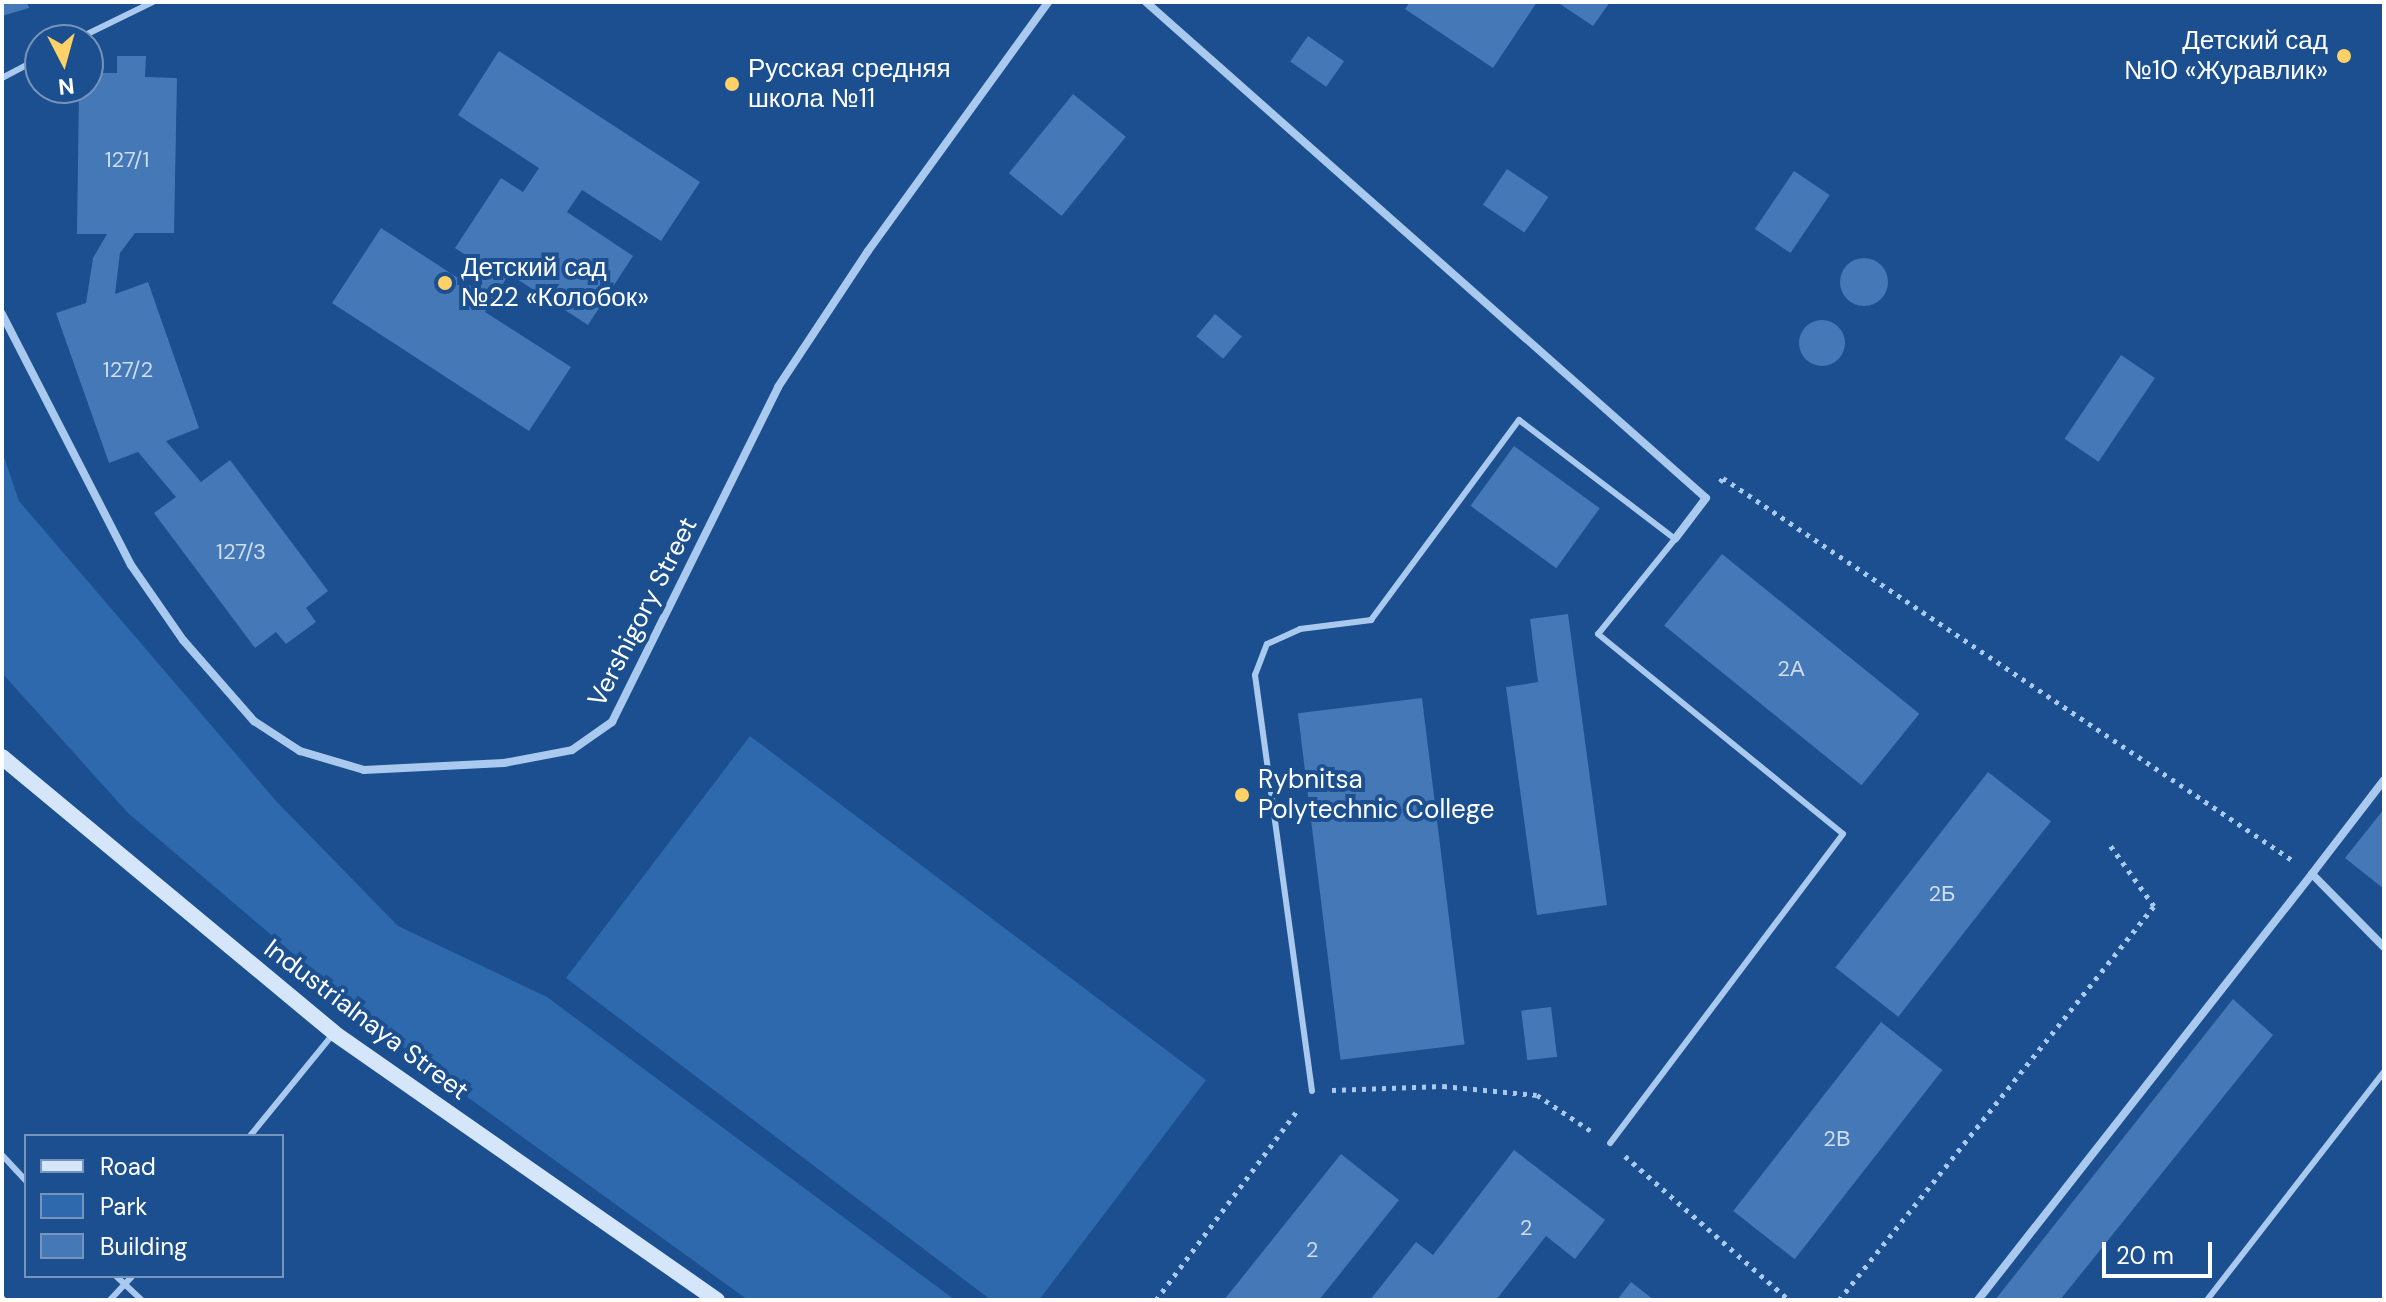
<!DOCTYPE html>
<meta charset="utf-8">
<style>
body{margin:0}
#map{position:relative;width:2386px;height:1302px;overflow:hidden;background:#1b4f8f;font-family:"DM Sans",sans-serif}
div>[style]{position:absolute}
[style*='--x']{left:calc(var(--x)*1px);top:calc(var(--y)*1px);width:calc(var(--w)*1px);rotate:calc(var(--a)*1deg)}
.green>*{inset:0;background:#2e69ad}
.building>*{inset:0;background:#4478b7;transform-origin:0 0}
.round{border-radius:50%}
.path>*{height:5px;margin-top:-2.5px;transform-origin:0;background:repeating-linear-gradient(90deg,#a9c9ee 0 4px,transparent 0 10px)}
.service>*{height:6px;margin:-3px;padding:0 3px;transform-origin:3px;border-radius:3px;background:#a9c9ee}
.minor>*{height:8px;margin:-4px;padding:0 4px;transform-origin:4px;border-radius:4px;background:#a9c9ee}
.secondary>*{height:16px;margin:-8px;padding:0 8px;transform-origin:8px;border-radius:8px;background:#d6e6fa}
.dots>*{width:22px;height:22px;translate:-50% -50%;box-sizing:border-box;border:4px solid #1b4f8f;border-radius:50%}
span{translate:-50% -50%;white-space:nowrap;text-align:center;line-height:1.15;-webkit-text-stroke:8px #1b4f8f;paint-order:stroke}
.number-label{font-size:22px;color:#d0dded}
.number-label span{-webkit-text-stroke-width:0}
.poi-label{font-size:26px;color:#fff}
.right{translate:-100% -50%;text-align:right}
.left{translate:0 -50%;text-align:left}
.street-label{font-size:26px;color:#fff}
.frame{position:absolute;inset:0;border:4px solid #fff;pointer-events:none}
.legend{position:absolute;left:24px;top:1134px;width:260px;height:144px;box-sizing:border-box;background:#1b4f8f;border:2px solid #7695bc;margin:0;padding:10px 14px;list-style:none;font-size:24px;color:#fff}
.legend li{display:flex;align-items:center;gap:16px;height:40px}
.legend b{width:40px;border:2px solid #7695bc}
.north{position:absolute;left:24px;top:24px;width:80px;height:80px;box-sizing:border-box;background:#1b4f8f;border:2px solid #7695bc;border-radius:50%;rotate:174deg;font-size:22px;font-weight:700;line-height:32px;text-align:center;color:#fff}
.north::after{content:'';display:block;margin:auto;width:28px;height:36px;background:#ffd166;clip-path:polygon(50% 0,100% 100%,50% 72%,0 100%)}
.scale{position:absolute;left:2102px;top:1242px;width:110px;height:36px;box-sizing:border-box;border:4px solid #fff;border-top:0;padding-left:10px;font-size:24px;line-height:28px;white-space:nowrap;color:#fff;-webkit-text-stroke:6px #1b4f8f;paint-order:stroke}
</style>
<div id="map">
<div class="green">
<div style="clip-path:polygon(2px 451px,19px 501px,277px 802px,398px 926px,547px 997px,955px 1300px,748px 1300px,430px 1070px,128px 813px,2px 673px)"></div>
<div style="clip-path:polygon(750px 736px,1206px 1080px,1039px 1300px,991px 1300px,566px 978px)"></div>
</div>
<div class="building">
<div style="clip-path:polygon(2px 2px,27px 2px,29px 8px,2px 16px)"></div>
<div style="clip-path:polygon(1410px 2px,1537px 2px,1493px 68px,1405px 9px)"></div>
<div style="clip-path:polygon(1557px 2px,1610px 2px,1593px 26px)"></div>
<div style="left:1308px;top:36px;width:44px;height:31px;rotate:35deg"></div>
<div style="clip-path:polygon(499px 51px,700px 182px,661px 241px,582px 190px,567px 212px,633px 256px,588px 325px,509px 274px,485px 312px,571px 367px,529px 431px,332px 303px,381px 228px,475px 289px,488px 270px,455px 248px,501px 178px,523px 192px,539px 168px,458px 115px)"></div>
<div style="clip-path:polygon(117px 56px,146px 56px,145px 77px,177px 78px,174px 233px,135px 233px,120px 253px,115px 294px,148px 282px,199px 428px,166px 441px,201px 482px,230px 460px,328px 591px,306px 608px,316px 622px,286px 644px,276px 632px,255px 648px,154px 513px,176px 497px,138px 452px,109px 463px,56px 313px,86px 303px,93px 258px,107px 234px,77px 234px,79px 88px,88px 88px,88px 73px,117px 73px)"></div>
<div style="left:1073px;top:94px;width:68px;height:102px;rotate:39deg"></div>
<div style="left:1507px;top:169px;width:50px;height:43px;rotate:34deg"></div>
<div style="left:1794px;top:171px;width:43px;height:70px;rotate:34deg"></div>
<div class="round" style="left:1840px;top:258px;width:48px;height:48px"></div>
<div style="left:1215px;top:314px;width:35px;height:29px;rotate:40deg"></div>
<div class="round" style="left:1799px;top:320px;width:46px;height:46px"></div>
<div style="left:2121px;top:355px;width:41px;height:101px;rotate:34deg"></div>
<div style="left:1514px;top:446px;width:106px;height:74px;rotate:36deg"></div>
<div style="left:1722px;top:554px;width:254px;height:92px;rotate:39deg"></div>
<div style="clip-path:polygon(1568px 614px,1607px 905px,1537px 915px,1506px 687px,1538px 682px,1530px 619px)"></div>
<div style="left:1422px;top:698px;width:349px;height:125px;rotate:83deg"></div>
<div style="left:1988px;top:772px;width:80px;height:248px;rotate:38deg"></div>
<div style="clip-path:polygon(2384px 809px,2384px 889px,2345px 858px)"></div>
<div style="clip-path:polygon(2233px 999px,2273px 1035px,2060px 1300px,1995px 1300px)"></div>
<div style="left:1551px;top:1007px;width:50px;height:30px;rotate:83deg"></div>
<div style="left:1881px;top:1022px;width:78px;height:240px;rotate:38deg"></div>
<div style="clip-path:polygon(1514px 1150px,1605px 1220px,1575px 1259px,1546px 1236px,1496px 1300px,1370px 1300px,1416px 1242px,1433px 1255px)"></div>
<div style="clip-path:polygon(1341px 1154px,1399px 1200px,1319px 1300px,1224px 1300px)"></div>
<div style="clip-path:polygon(1631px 1282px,1654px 1300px,1617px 1300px)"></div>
</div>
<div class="path">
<div style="--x:1720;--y:482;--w:5;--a:-53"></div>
<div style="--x:1723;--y:478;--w:689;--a:33.87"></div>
<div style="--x:1332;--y:1090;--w:111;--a:-2.1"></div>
<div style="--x:1443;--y:1086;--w:94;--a:5.5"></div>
<div style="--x:1537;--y:1095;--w:69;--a:33.7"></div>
<div style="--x:1625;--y:1156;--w:218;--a:41.3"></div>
<div style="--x:1156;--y:1300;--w:239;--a:-53.3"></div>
<div style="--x:1839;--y:1300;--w:504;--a:-51.36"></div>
<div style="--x:2154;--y:906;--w:75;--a:-125.8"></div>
</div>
<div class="service">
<div style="--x:75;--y:40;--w:87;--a:-26"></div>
<div style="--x:2;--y:78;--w:43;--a:-27.8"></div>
<div style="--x:1312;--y:1091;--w:420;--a:-97.8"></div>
<div style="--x:1255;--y:675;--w:33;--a:-69"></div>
<div style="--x:1267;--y:644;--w:36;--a:-24"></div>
<div style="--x:1300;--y:629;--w:72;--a:-7.2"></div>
<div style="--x:1371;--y:620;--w:249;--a:-53.5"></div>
<div style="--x:1519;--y:420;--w:196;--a:37.3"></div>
<div style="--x:1675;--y:539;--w:122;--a:129"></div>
<div style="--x:1598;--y:634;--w:316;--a:39.2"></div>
<div style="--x:1843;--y:834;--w:387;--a:127"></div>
<div style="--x:250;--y:1136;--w:133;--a:-50.8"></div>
<div style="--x:2;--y:1155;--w:35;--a:47"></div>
<div style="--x:116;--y:1276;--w:35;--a:43"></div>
<div style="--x:2;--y:1298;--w:3;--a:45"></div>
<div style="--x:110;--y:1300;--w:33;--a:-47"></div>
<div style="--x:2207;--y:1300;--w:289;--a:-52.2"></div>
</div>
<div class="minor">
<div style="--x:1146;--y:2;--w:748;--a:41.53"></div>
<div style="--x:1706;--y:498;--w:51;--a:127.1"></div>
<div style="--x:2;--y:314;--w:282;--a:62.8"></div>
<div style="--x:131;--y:565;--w:91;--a:55.3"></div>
<div style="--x:183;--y:640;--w:108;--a:48.8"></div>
<div style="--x:254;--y:721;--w:55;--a:33.1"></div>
<div style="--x:300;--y:751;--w:67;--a:16.5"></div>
<div style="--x:364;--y:770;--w:140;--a:-2.9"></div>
<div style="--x:504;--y:763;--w:69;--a:-10.8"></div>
<div style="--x:572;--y:750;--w:49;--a:-35"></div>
<div style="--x:612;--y:722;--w:374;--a:-63.6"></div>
<div style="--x:778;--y:387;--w:163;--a:-56.5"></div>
<div style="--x:868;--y:251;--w:307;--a:-54.1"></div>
<div style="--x:2384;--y:780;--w:118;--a:127.5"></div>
<div style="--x:2312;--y:874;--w:103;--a:45.4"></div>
<div style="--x:1978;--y:1300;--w:541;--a:-51.9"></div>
</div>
<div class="secondary">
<div style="--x:2;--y:757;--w:432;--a:39.7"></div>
<div style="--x:334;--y:1033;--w:467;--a:34.9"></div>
</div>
<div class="dots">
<div style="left:2344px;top:56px;background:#ffd166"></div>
<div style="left:732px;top:84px;background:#ffd166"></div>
<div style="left:445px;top:283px;background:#ffd166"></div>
<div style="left:1242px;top:795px;background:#ffd166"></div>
</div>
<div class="number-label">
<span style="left:127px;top:160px">127/1</span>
<span style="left:128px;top:370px">127/2</span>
<span style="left:241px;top:552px">127/3</span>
<span style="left:1791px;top:669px">2А</span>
<span style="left:1942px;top:894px">2Б</span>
<span style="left:1837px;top:1139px">2В</span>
<span style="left:1526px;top:1228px">2</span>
<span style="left:1312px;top:1250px">2</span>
</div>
<div class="poi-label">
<span class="right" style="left:2328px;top:56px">Детский сад<br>№10 «Журавлик»</span>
<span class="left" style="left:748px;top:84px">Русская средняя<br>школа №11</span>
<span class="left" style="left:461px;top:283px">Детский сад<br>№22 «Колобок»</span>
<span class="left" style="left:1258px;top:795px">Rybnitsa<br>Polytechnic College</span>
</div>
<div class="street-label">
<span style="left:643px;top:612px;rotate:-63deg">Vershigory Street</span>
<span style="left:366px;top:1020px;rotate:37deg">Industrialnaya Street</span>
</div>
<div class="frame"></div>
<ul class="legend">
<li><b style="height:10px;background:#d6e6fa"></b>Road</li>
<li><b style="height:22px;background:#2e69ad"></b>Park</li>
<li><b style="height:22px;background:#4478b7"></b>Building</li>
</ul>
<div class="north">N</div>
<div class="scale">20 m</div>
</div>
